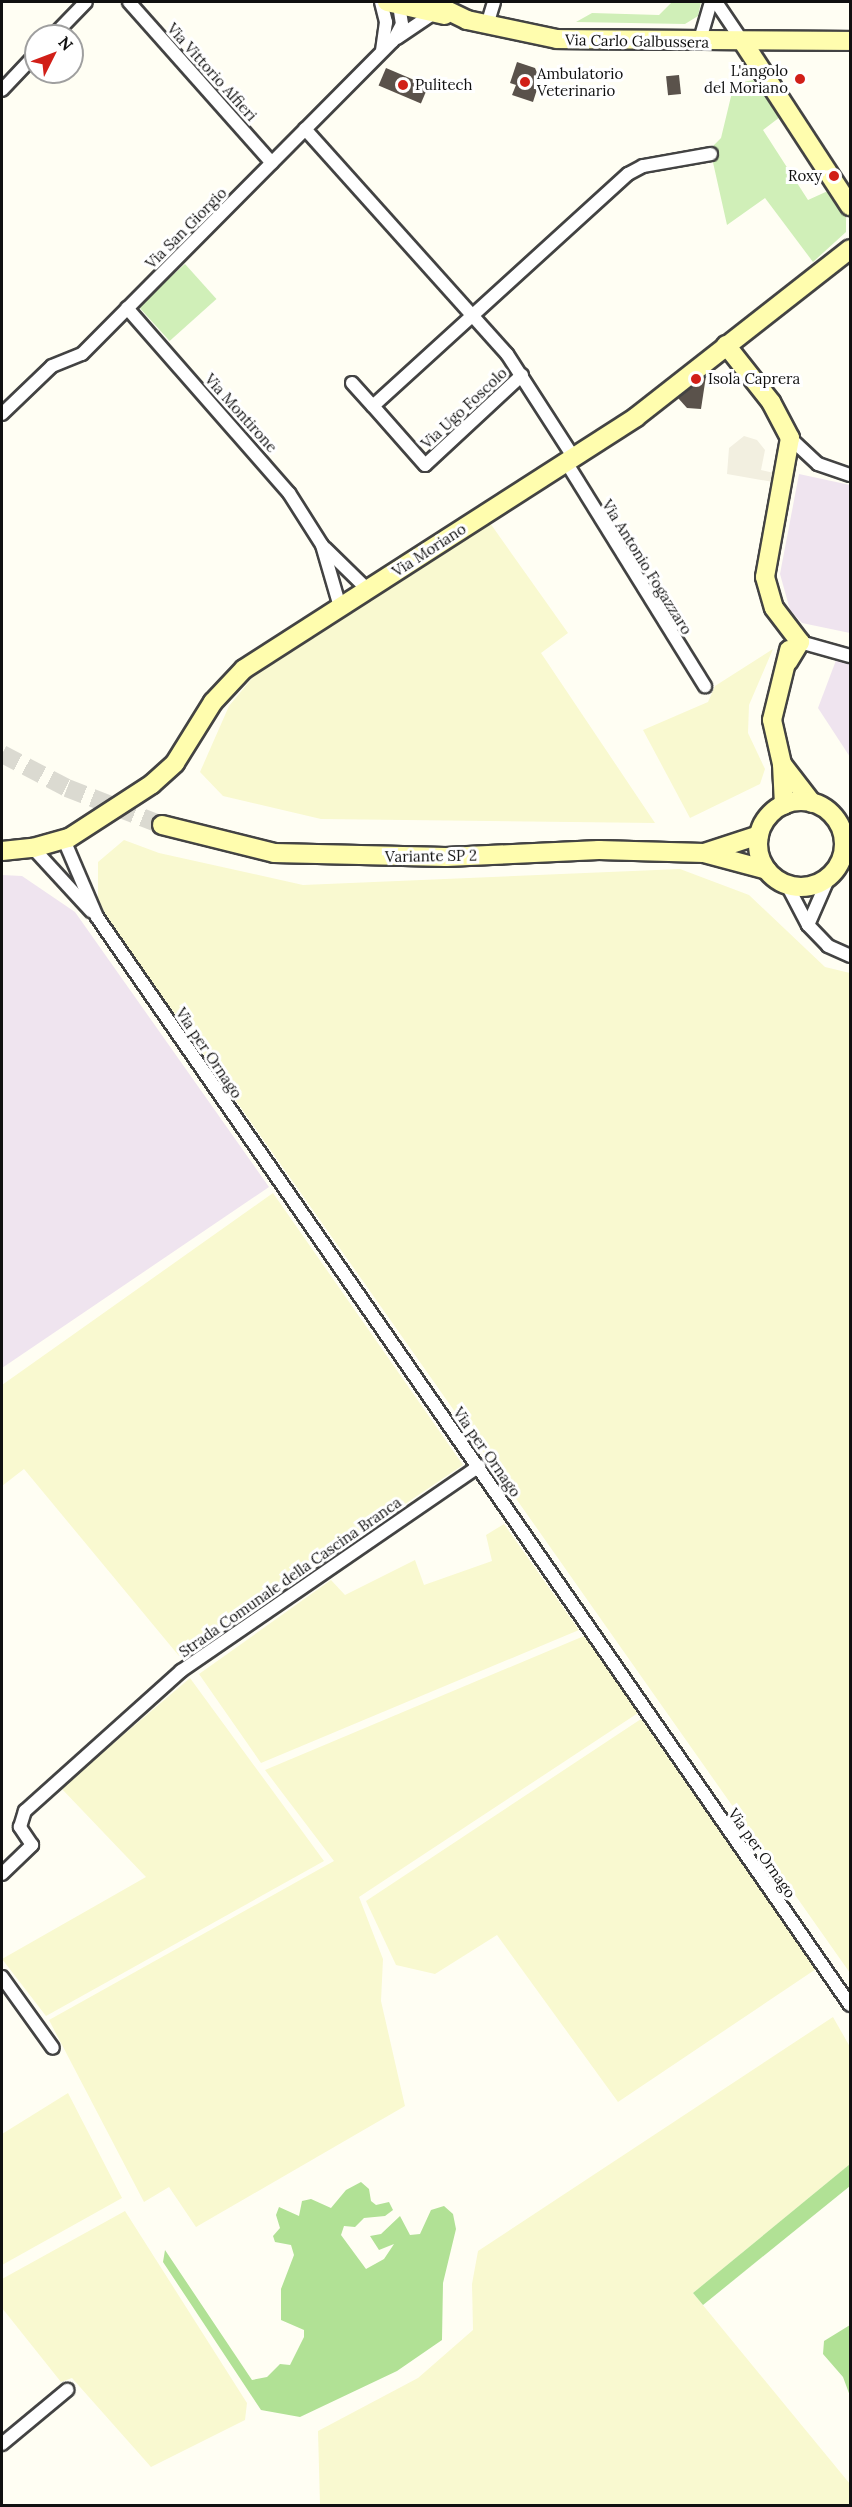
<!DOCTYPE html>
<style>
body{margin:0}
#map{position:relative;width:852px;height:2507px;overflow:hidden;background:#fffef3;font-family:Lora,serif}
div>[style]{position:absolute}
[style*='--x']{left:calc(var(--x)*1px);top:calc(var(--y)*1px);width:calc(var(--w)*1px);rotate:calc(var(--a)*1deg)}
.industrial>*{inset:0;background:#efe4ef}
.farmland>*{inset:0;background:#f9f9d0}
.green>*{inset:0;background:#d0efb8;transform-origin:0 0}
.forest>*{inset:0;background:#b1e195}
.plaza>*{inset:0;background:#f2efe0}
.building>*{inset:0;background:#5a524b;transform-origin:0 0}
.secondary-tunnel>*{height:18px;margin-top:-9px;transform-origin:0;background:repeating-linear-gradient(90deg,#dbdad1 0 18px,transparent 0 27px)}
.roads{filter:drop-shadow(2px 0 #434343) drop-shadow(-2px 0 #434343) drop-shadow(0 2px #434343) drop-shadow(0 -2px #434343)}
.street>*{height:12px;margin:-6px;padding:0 6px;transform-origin:6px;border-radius:6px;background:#fff}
.secondary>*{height:18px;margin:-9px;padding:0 9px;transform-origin:9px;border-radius:9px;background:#fffdae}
.secondary>.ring{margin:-9px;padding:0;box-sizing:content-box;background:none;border:18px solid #fffdae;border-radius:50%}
.dots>*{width:16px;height:16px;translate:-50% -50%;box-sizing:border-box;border:3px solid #fff;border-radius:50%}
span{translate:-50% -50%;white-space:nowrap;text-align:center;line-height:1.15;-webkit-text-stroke:6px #fff;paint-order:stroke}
.street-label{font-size:15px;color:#101010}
.poi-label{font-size:15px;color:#101010}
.right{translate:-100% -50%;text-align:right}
.left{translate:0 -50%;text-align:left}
.frame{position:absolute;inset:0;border:3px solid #101010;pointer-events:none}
.north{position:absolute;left:24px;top:24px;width:60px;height:60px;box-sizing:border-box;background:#fff;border:2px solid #9f9f9f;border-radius:50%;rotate:48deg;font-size:16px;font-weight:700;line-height:24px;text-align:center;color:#101010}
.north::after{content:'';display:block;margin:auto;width:21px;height:27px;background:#d11f18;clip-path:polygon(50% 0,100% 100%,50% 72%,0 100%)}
</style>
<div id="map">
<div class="industrial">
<div style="clip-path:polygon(799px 474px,850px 485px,850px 633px,802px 623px,790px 610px,780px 574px)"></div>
<div style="clip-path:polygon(838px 655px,850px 658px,850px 757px,818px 708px)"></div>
<div style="clip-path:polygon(2px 875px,22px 876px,75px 912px,269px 1187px,2px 1368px)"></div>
</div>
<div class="farmland">
<div style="clip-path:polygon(490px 523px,568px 633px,541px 653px,655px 823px,321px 819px,223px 796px,200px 772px,229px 706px,253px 677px)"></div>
<div style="clip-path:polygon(773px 649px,749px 705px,748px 733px,765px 769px,760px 784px,690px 818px,643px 730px,708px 702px,715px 686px)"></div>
<div style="clip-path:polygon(124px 840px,159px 853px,303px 885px,680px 869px,749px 895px,825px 967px,850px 973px,850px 1973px,108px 919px,98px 899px,98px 862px)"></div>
<div style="clip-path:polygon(273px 1193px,463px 1465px,179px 1656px,24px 1469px,2px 1486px,2px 1385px)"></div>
<div style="clip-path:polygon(504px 1524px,579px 1630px,261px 1763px,199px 1674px,331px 1580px,345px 1595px,415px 1560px,424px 1585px,492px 1561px,486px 1535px)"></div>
<div style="clip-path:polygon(584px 1636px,638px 1713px,359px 1897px,383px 1959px,381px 2001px,405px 2106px,196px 2227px,169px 2187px,144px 2202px,49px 2020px,334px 1861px,265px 1770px)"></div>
<div style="clip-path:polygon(190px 1678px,324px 1861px,46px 2016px,2px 1959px,146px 1877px,61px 1788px)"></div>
<div style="clip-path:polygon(641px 1719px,816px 1969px,618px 2102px,497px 1935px,435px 1974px,396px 1965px,366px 1901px)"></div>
<div style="clip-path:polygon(833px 2017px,850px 2047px,850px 2164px,693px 2293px,850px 2484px,850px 2505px,320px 2505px,318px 2431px,418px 2378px,473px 2330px,472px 2284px,478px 2251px)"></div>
<div style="clip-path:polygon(68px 2093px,122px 2198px,2px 2265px,2px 2134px)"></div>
<div style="clip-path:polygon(125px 2211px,247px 2403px,245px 2420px,151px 2467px,72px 2378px,61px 2382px,2px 2308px,2px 2279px)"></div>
</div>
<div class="green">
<div style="clip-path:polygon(672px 2px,701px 2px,698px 16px,685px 24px,576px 22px,592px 13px,659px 15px)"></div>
<div style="clip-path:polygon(753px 80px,780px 117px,763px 130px,808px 200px,830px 190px,846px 218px,846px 232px,813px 262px,765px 198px,727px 225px,710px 149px,721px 138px,734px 84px)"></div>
<div style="left:185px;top:264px;width:47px;height:63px;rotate:48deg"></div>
</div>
<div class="forest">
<div style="clip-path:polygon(850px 2164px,850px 2186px,703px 2305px,693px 2293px)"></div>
<div style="clip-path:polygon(361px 2182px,369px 2189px,371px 2201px,376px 2205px,389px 2202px,393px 2210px,385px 2216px,364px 2218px,355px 2227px,344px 2226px,341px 2235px,366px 2269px,384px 2259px,394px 2244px,379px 2250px,370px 2236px,381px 2234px,400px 2216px,410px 2235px,420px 2234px,431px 2210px,444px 2206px,453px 2214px,456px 2229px,443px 2283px,442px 2340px,397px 2371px,300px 2417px,261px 2410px,163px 2262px,165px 2250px,252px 2380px,267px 2377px,280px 2364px,290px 2365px,304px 2337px,304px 2330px,281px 2320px,281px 2289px,294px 2255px,291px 2245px,275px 2242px,273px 2236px,280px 2228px,276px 2215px,279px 2207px,299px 2216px,302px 2201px,311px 2199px,331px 2208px,346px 2190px)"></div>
<div style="clip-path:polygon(850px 2325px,850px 2396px,843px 2377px,823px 2354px,824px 2341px)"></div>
</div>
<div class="plaza">
<div style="clip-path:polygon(744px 436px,757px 440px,765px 450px,761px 470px,774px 473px,773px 482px,727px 474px,729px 448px)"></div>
</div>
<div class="building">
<div style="clip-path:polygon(517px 62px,535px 68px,540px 80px,533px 102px,512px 95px,516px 85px,510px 83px)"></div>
<div style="left:386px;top:68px;width:46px;height:19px;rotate:23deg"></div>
<div style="left:679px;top:75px;width:19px;height:13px;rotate:84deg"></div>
<div style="clip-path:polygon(706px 376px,701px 409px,687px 408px,678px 398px)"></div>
</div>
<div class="secondary-tunnel">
<div style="--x:2;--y:754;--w:73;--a:27.6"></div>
<div style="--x:67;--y:788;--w:102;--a:21.3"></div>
</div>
<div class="roads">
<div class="street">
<div style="--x:129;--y:2;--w:215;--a:48.4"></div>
<div style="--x:381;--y:2;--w:21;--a:76"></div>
<div style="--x:386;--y:22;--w:28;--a:98"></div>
<div style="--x:716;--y:2;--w:48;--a:56"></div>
<div style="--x:487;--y:25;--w:24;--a:-73"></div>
<div style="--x:53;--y:36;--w:47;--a:-45.9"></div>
<div style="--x:397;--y:38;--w:45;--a:-34"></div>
<div style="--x:699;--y:43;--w:43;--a:-73.7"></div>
<div style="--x:2;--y:90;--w:50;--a:-46.6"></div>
<div style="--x:305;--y:129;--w:302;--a:48.1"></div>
<div style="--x:507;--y:354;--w:124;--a:57.2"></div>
<div style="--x:127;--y:308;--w:246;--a:48.8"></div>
<div style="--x:289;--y:493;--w:62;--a:57.6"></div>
<div style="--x:322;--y:545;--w:65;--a:73.8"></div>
<div style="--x:522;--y:375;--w:132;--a:137.1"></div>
<div style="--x:425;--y:465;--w:79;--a:-131.4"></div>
<div style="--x:373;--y:406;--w:345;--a:-42.3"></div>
<div style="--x:628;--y:174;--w:17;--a:-28"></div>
<div style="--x:643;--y:166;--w:69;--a:-10"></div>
<div style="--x:352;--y:383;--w:31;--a:48"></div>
<div style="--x:2;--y:414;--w:69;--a:-43.8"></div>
<div style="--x:52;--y:366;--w:32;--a:-22"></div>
<div style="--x:82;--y:354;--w:441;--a:-45.2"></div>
<div style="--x:393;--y:41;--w:19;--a:-62"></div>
<div style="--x:402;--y:24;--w:19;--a:-99"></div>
<div style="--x:790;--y:438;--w:38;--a:43"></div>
<div style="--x:818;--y:464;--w:34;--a:19"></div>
<div style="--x:566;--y:462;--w:264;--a:58.2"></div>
<div style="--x:325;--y:548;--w:59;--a:44.3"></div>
<div style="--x:800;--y:642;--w:52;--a:15.6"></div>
<div style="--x:64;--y:840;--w:84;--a:66.8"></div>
<div style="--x:97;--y:917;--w:1323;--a:55.31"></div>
<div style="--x:33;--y:848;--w:86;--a:47.4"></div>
<div style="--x:787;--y:885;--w:45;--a:62.3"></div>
<div style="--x:808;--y:925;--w:52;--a:-66.4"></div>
<div style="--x:808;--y:925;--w:29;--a:46"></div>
<div style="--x:828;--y:946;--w:24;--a:24"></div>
<div style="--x:2;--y:1874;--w:42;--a:-44"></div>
<div style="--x:32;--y:1845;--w:22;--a:-124"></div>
<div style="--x:20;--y:1827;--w:17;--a:-73"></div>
<div style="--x:25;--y:1811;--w:210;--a:-41.9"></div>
<div style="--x:181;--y:1671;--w:362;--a:-34.5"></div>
<div style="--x:2;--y:1977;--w:87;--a:54.3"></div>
<div style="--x:2;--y:2444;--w:85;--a:-39.7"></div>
</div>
<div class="secondary">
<div style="--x:387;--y:2;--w:59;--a:12.6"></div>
<div style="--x:430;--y:2;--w:41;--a:25.9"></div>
<div style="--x:467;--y:20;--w:92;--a:11.9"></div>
<div style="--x:557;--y:39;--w:293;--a:0.4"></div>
<div style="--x:743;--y:42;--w:196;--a:56.9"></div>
<div style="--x:726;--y:345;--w:73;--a:51.7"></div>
<div style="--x:771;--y:402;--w:41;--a:62.2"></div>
<div style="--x:790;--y:438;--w:141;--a:100.2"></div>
<div style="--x:765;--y:577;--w:32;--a:74"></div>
<div style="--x:774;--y:608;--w:43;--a:52.6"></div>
<div style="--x:800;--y:642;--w:23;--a:121"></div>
<div style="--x:782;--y:764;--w:49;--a:52.4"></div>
<div class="ring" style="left:758px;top:801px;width:68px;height:68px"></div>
<div style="--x:784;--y:805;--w:41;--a:-92.8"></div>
<div style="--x:782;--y:764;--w:45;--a:-102.8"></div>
<div style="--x:772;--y:720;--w:72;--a:-76.3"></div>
<div style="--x:162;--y:825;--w:115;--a:14"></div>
<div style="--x:274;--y:853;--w:172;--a:1.3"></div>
<div style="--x:446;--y:857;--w:153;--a:-2.6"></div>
<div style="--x:599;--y:850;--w:105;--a:1.6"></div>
<div style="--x:704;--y:853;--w:65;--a:15.1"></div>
<div style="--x:2;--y:851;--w:31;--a:-6"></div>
<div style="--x:33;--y:848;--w:37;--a:-16"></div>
<div style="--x:69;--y:838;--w:99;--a:-33"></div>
<div style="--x:152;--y:784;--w:31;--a:-42"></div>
<div style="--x:175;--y:763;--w:72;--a:-58.1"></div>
<div style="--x:213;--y:702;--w:45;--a:-46.8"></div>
<div style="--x:244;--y:669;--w:466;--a:-32.7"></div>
<div style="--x:636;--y:417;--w:272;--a:-38.1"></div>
<div style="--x:704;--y:853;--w:58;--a:-18.1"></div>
</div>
</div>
<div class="dots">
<div style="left:800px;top:79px;background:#d11f18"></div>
<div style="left:525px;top:82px;background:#d11f18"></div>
<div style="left:403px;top:85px;background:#d11f18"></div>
<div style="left:834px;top:176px;background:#d11f18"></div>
<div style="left:696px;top:379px;background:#d11f18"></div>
</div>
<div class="street-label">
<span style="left:637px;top:41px;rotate:1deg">Via Carlo Galbussera</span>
<span style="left:212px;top:72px;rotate:48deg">Via Vittorio Alfieri</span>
<span style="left:186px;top:228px;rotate:-45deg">Via San Giorgio</span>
<span style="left:464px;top:408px;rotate:-43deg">Via Ugo Foscolo</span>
<span style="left:241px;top:413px;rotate:48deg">Via Montirone</span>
<span style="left:429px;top:550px;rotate:-33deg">Via Moriano</span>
<span style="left:647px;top:567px;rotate:58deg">Via Antonio Fogazzaro</span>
<span style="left:431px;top:856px;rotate:-1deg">Variante SP 2</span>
<span style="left:209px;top:1053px;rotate:56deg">Via per Ornago</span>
<span style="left:487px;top:1452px;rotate:55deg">Via per Ornago</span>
<span style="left:290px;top:1577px;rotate:-35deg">Strada Comunale della Cascina Branca</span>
<span style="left:762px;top:1853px;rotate:55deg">Via per Ornago</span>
</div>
<div class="poi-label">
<span class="right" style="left:788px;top:79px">L'angolo<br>del Moriano</span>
<span class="left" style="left:537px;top:82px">Ambulatorio<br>Veterinario</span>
<span class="left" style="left:415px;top:85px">Pulitech</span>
<span class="right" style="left:822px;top:176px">Roxy</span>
<span class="left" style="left:708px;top:379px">Isola Caprera</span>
</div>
<div class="frame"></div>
<div class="north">N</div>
</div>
